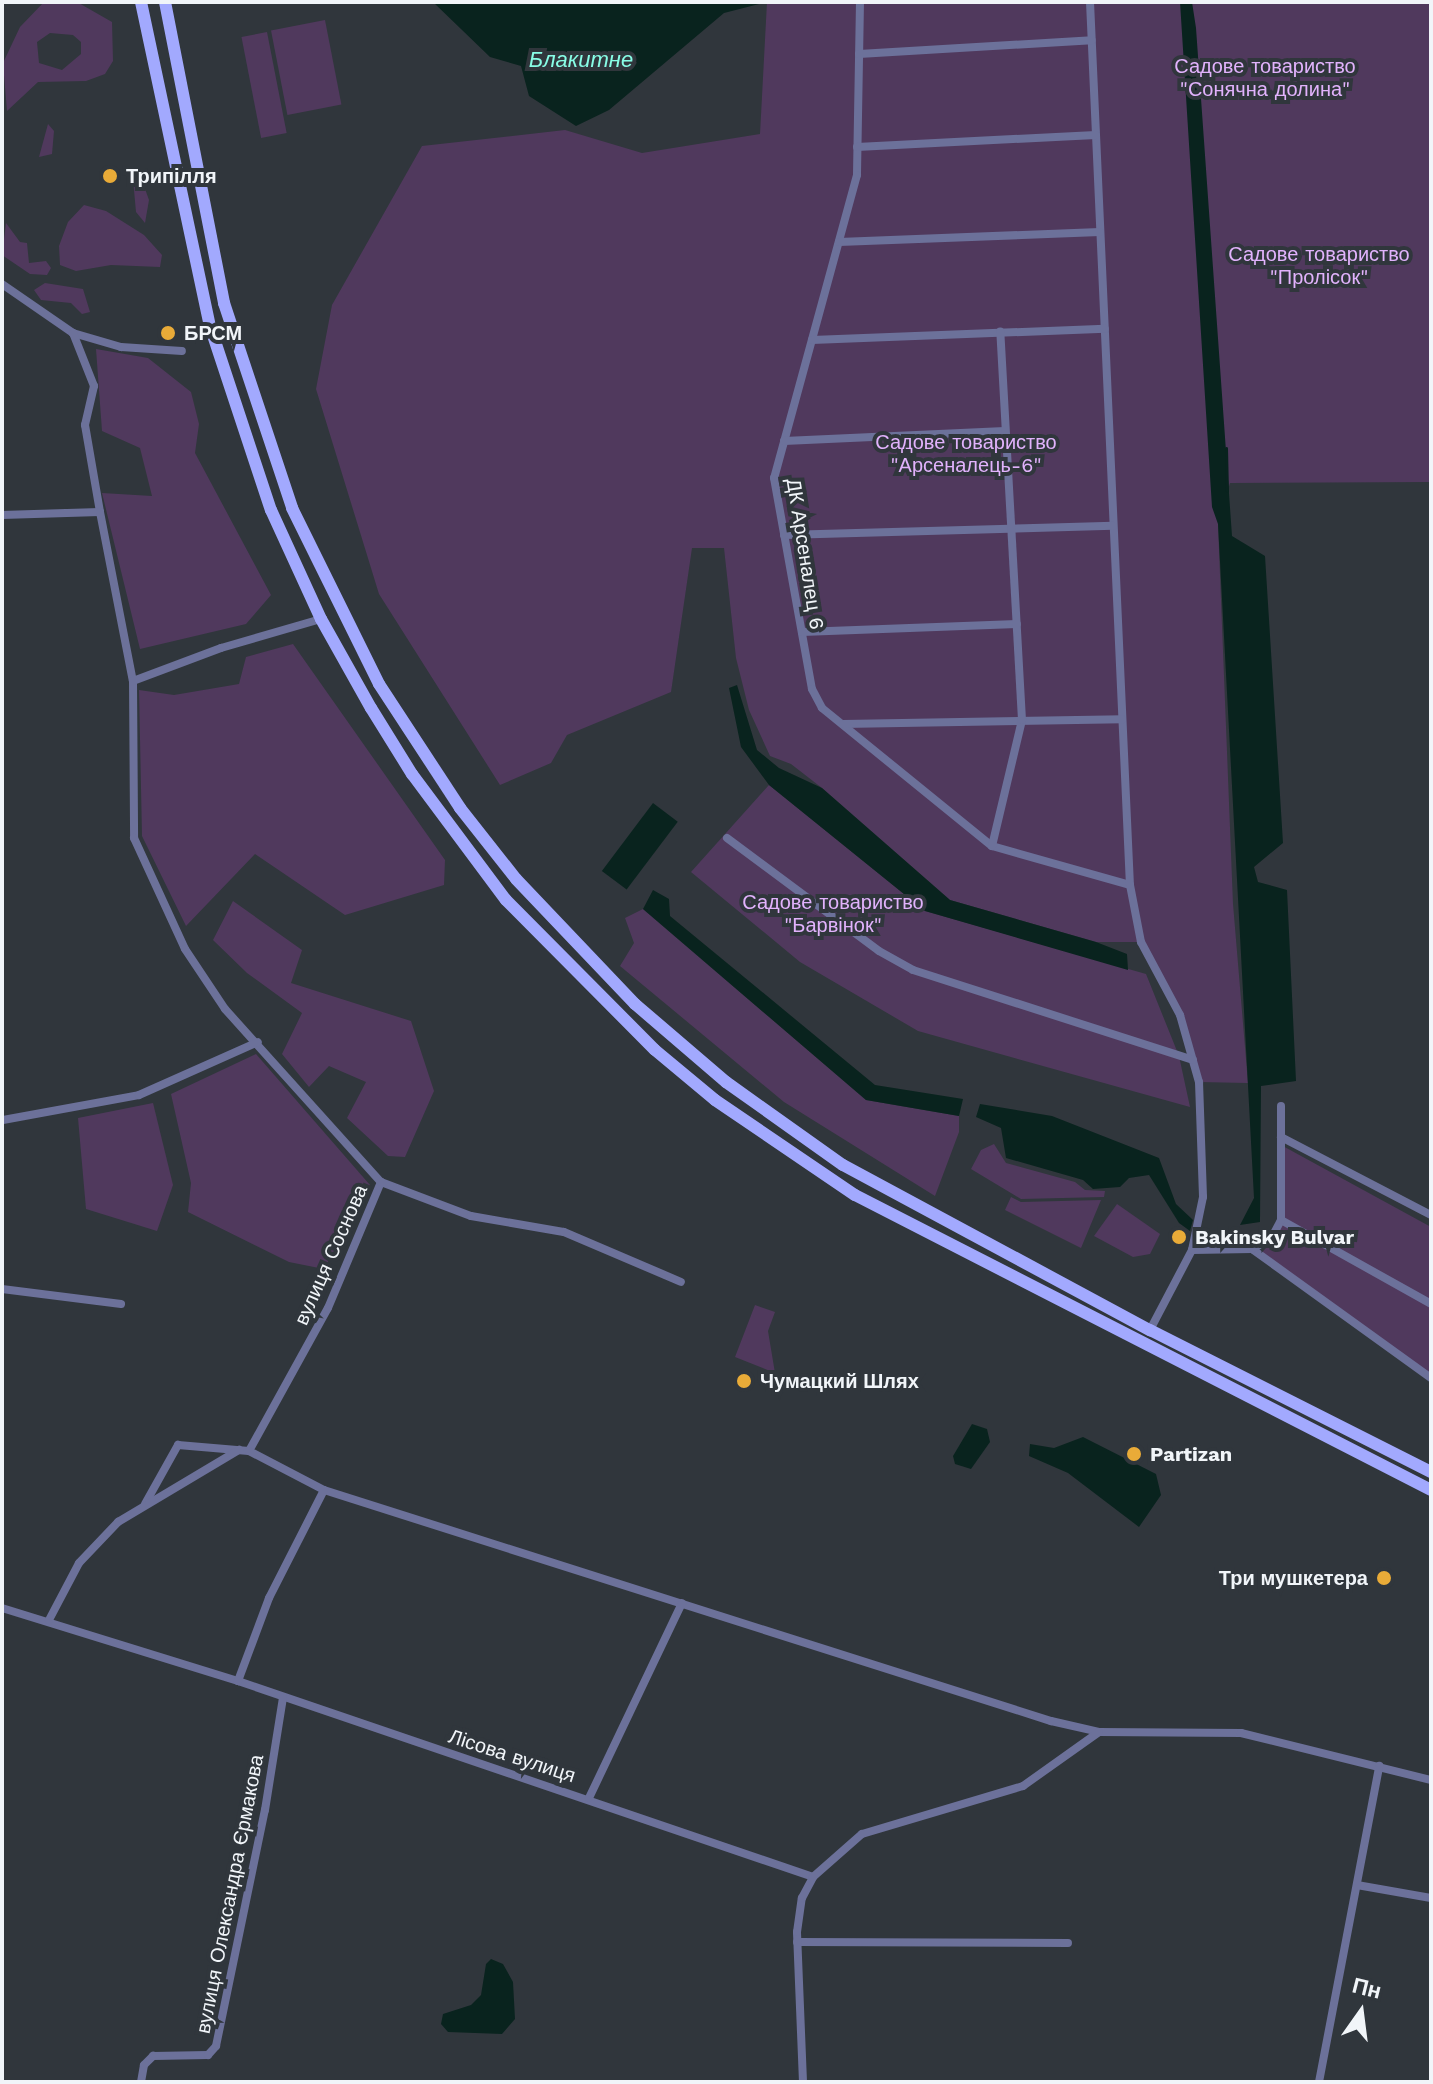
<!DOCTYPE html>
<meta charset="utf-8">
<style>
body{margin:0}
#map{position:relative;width:1433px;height:2084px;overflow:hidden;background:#30363c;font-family:"Work Sans",sans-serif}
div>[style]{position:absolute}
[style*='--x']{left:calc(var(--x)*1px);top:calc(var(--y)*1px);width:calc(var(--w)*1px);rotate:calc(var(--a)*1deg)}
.green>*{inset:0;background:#50395d;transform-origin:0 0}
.water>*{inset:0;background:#09231e;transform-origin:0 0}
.stream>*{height:3px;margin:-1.5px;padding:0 1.5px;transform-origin:1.5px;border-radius:1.5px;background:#09231e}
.minor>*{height:8px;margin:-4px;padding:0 4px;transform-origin:4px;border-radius:4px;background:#6c719a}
.primary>*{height:12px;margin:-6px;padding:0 6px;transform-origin:6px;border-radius:6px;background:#a2a9fe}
.dots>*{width:22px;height:22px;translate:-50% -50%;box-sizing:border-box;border:4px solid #30363c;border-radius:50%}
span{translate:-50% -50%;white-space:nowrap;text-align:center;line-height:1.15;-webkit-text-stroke:8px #30363c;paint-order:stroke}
.park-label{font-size:20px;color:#e1b2fc}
.poi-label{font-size:20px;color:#f1f5f9;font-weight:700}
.left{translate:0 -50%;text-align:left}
.right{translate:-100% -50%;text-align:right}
.street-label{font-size:20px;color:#f1f5f9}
.water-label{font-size:22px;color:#88fde6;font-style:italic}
.frame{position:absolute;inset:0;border:4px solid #f1f5f9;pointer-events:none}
.north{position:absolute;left:1321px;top:1972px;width:80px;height:80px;-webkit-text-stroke:6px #30363c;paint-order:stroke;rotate:14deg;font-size:22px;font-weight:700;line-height:32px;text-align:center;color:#f1f5f9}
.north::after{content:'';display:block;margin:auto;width:28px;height:36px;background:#f1f5f9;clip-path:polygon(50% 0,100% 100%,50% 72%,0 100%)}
</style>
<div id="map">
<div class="green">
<div style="clip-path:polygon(evenodd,44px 2px,77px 2px,112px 22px,113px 61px,105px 74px,86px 81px,38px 82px,7px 111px,3px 63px,20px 27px,44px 2px,50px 33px,73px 35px,81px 42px,81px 54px,62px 70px,39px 63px,37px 42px,50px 33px)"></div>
<div style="clip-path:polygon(767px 2px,1431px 2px,1431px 482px,1230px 483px,1218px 524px,1233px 904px,1248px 1083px,1199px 1082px,1180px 1015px,1141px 942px,1096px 942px,950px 900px,822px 788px,791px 764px,770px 756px,749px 710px,736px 658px,724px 548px,692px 548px,671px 692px,567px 735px,551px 763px,500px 785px,379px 594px,316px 389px,332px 305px,422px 146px,565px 130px,642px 153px,760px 134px)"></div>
<div style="left:325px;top:20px;width:86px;height:55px;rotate:79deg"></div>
<div style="left:267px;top:32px;width:103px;height:26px;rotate:79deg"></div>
<div style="clip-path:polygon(48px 124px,54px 131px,52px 154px,39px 157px)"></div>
<div style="clip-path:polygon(140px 175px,149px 200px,145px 223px,136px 212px,133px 179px)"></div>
<div style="clip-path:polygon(84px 205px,106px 211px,144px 235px,162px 255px,160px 267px,111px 265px,76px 271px,60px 265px,59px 246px,68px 222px)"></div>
<div style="clip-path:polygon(6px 223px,20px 242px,27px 243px,29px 263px,46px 261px,51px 268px,47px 275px,30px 274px,2px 255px)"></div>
<div style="clip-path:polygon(45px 283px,83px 289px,90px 312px,82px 314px,71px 303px,41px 300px,34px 290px)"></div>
<div style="clip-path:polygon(96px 349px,148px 358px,191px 392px,199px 424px,195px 453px,271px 595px,246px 624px,140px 649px,102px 493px,152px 496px,140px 448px,102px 431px)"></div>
<div style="clip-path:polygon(293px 644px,445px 860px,444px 885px,345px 915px,255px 854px,186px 926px,142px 836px,139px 690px,174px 695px,239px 684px,246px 657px)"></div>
<div style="clip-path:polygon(769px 785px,925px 911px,1146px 974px,1179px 1056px,1190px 1107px,918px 1031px,800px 962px,691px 872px)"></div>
<div style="clip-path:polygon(233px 901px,302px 950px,291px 983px,411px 1021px,434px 1091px,405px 1157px,388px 1156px,347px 1118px,366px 1082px,329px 1066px,309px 1087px,282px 1054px,302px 1013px,247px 973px,213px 940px)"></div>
<div style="clip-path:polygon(643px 909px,866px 1100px,959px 1116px,959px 1132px,935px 1196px,784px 1102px,620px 966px,634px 943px,625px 918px)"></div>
<div style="clip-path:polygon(256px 1054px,370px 1185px,324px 1269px,289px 1262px,188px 1212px,191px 1183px,171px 1094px)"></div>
<div style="clip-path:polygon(153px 1103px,173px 1185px,157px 1231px,86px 1209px,78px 1118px)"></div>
<div style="clip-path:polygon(994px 1144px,1006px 1163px,1075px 1182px,1085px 1190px,1105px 1191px,1104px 1197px,1021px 1199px,971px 1169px,981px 1150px)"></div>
<div style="clip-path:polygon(1281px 1145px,1431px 1227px,1431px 1378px,1260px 1254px,1281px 1220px)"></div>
<div style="clip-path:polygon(1011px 1197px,1021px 1202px,1101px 1200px,1081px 1248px,1005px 1210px)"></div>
<div style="clip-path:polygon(1117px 1204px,1160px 1234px,1150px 1254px,1133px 1257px,1094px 1236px)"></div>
<div style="clip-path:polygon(755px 1305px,775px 1312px,768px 1331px,775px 1373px,735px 1357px)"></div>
</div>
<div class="water">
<div style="clip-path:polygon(433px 2px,767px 2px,724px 13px,609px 110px,576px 126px,529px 96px,521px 66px,490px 57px)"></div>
<div style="clip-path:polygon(1180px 2px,1192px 2px,1196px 28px,1232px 536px,1265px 556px,1283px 843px,1254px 867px,1258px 882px,1287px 890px,1296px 1081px,1261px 1086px,1260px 1222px,1240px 1225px,1254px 1198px,1218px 524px,1212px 507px)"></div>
<div style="clip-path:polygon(737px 685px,757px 750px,779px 768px,822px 788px,950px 900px,1096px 942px,1127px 954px,1128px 970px,925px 911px,769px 785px,741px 747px,729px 688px)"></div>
<div style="left:653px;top:803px;width:31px;height:85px;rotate:37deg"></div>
<div style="clip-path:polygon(653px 890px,669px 899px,670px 916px,875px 1085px,963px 1099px,959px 1116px,866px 1100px,643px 909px)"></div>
<div style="clip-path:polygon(980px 1104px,1052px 1116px,1159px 1158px,1176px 1204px,1193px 1220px,1190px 1231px,1179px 1223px,1149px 1175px,1129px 1178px,1120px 1187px,1093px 1189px,1083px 1180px,1006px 1158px,1001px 1128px,976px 1117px)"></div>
<div style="clip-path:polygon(972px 1424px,987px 1429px,990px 1442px,971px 1469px,955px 1464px,953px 1456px)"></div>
<div style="clip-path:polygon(1083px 1437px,1156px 1474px,1161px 1495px,1139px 1527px,1068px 1473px,1029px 1456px,1030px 1444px,1054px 1448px)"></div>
<div style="clip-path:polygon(491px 1959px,503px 1964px,513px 1982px,515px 2019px,502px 2034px,448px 2032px,441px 2024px,443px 2014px,471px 2005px,481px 1995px,486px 1964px)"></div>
</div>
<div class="stream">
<div style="--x:1226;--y:448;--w:43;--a:88.7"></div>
</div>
<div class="minor">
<div style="--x:860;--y:2;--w:173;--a:91"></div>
<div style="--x:857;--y:175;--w:314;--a:105.3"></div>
<div style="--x:774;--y:478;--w:214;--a:79.8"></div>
<div style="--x:812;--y:689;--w:21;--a:62"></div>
<div style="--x:822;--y:708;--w:219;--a:39.1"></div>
<div style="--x:992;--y:846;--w:143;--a:15.8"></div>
<div style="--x:1090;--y:2;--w:884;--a:87.41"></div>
<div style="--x:1130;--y:885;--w:58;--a:79.1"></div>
<div style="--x:1141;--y:942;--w:83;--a:61.9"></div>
<div style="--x:1180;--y:1015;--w:70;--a:74.2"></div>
<div style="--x:1199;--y:1082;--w:115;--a:88"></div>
<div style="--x:1203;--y:1197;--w:54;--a:101.7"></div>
<div style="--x:1192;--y:1250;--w:90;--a:117.7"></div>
<div style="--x:859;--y:54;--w:233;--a:-3.4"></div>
<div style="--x:857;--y:147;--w:239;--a:-2.9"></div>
<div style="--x:839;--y:242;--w:261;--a:-2.2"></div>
<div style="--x:2;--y:284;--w:86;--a:34.6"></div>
<div style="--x:73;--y:333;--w:50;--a:16.3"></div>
<div style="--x:121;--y:347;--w:61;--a:3.8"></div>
<div style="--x:73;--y:333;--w:57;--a:68.4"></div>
<div style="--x:94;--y:386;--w:40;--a:103"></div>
<div style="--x:85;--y:425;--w:88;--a:80.2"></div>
<div style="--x:812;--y:340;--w:293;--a:-2.2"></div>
<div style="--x:784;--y:441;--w:221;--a:-2.6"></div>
<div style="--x:2;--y:515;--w:98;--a:-1.8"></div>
<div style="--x:100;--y:512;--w:172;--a:79"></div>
<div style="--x:133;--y:681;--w:157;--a:89.6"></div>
<div style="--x:134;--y:838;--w:122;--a:65.3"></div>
<div style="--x:185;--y:949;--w:72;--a:56.3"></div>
<div style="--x:225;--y:1009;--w:233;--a:48"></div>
<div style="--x:784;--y:535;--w:329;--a:-1.6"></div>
<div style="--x:802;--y:632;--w:215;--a:-2.1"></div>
<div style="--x:133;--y:681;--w:94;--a:-20.6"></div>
<div style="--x:221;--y:648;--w:104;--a:-16.2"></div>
<div style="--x:843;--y:724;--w:279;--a:-1"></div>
<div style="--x:727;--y:838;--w:189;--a:36.6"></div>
<div style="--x:879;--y:951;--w:39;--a:29"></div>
<div style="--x:913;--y:970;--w:294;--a:17.8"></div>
<div style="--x:992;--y:846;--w:130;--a:-76.6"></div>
<div style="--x:1022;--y:720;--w:389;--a:-93.2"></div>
<div style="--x:3;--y:1120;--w:138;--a:-10.4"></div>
<div style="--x:139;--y:1095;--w:130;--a:-24"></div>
<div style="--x:1281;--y:1137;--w:169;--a:27.5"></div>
<div style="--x:1281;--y:1220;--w:172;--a:29.2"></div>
<div style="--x:1252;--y:1249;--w:221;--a:35.8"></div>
<div style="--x:1192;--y:1250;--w:60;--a:-1"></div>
<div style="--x:1252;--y:1249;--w:21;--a:-28"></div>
<div style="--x:1271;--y:1239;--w:21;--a:-62"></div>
<div style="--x:1281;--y:1220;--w:114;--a:-90"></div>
<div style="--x:2;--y:1289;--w:120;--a:7.2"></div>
<div style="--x:249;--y:1451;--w:163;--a:-61.1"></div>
<div style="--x:328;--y:1308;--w:137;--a:-67.2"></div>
<div style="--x:381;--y:1182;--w:96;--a:20.7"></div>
<div style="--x:471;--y:1216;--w:94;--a:9.8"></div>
<div style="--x:564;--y:1232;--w:127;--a:23.1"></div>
<div style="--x:145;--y:1504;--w:68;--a:-60.8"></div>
<div style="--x:178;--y:1445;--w:71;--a:4.8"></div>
<div style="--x:249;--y:1451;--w:85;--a:27.5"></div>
<div style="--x:324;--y:1490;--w:763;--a:17.63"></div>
<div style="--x:1051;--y:1721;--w:49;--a:12.9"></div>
<div style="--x:1099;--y:1732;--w:142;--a:0.4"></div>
<div style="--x:1241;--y:1733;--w:196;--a:13.9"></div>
<div style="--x:2;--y:1608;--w:247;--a:17.2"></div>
<div style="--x:238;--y:1681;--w:607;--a:18.82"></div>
<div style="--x:49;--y:1620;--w:64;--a:-62.2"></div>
<div style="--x:79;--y:1563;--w:57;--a:-46.4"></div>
<div style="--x:118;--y:1522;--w:141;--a:-30.8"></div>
<div style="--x:238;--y:1681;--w:89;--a:-69.5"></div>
<div style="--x:269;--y:1598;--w:121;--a:-63"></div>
<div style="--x:589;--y:1798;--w:216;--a:-64.5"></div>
<div style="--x:1357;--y:1885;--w:75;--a:10"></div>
<div style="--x:797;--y:1942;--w:271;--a:0.2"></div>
<div style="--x:141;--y:2082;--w:17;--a:-80"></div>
<div style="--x:144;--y:2065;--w:13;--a:-45"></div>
<div style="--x:153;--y:2056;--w:55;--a:-1"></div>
<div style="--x:208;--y:2055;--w:12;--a:-48"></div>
<div style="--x:216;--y:2046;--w:241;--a:-78.3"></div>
<div style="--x:265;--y:1810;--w:113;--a:-80.9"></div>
<div style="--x:803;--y:2082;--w:150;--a:-92.3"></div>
<div style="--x:797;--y:1932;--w:34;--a:-82"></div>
<div style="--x:802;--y:1898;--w:24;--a:-62"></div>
<div style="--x:813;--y:1877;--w:65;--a:-41.3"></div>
<div style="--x:862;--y:1834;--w:168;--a:-16.6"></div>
<div style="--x:1023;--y:1786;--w:93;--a:-35.4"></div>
<div style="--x:1319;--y:2082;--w:322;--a:-79.2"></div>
</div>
<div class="primary">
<div style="--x:141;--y:2;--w:331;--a:78"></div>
<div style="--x:210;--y:326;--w:194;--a:71.7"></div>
<div style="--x:271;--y:510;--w:120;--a:65.4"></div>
<div style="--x:321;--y:619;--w:102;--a:60.7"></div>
<div style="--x:371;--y:708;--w:78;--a:58.2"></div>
<div style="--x:412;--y:774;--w:157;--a:53.3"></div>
<div style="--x:506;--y:900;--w:211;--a:45.2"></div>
<div style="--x:655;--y:1050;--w:78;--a:39.8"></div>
<div style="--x:715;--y:1100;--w:169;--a:34.2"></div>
<div style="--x:855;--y:1195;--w:647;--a:27.12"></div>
<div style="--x:165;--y:2;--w:307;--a:78.9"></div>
<div style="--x:224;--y:303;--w:216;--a:71.6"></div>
<div style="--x:292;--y:508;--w:196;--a:63.7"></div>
<div style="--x:379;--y:684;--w:148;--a:56.8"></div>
<div style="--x:460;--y:808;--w:90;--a:51.7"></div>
<div style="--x:516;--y:879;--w:173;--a:46.4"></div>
<div style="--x:635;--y:1004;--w:120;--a:40.6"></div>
<div style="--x:726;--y:1082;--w:143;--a:35.4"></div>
<div style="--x:843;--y:1165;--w:349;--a:28.3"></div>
<div style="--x:1150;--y:1330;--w:315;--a:26.8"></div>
</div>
<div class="dots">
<div style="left:110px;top:176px;background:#e9ab38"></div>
<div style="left:168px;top:333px;background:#e9ab38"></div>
<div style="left:1179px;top:1237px;background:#e9ab38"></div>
<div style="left:744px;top:1381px;background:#e9ab38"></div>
<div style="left:1134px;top:1454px;background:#e9ab38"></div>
<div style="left:1384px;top:1578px;background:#e9ab38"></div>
</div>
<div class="park-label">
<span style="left:1265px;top:78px">Садове товариство<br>"Сонячна долина"</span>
<span style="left:1319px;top:266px">Садове товариство<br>"Пролісок"</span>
<span style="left:966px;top:454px">Садове товариство<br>"Арсеналець-6"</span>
<span style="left:833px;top:914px">Садове товариство<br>"Барвінок"</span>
</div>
<div class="poi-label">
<span class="left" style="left:126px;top:176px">Трипілля</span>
<span class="left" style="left:184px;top:333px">БРСМ</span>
<span class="left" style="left:1195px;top:1237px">Bakinsky Bulvar</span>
<span class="left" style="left:760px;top:1381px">Чумацкий Шлях</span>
<span class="left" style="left:1150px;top:1454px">Partizan</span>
<span class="right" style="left:1368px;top:1578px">Три мушкетера</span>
</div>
<div class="street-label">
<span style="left:805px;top:554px;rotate:81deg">ДК Арсеналец 6</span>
<span style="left:331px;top:1255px;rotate:-66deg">вулиця Соснова</span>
<span style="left:512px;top:1756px;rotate:18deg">Лісова вулиця</span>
<span style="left:230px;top:1894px;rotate:-79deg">вулиця Олександра Єрмакова</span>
</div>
<div class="water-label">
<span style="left:581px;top:60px">Блакитне</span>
</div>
<div class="frame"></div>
<div class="north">Пн</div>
</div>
